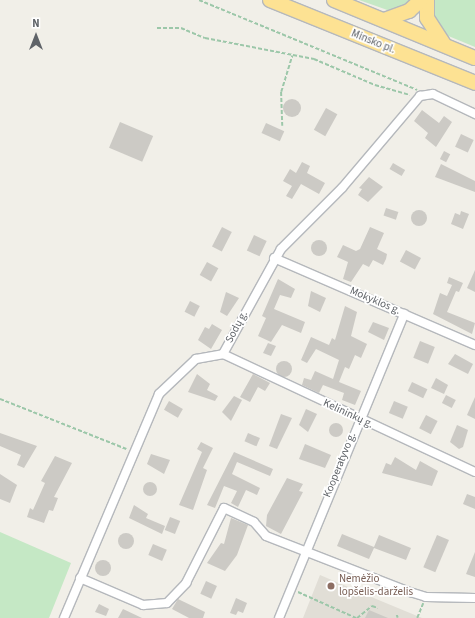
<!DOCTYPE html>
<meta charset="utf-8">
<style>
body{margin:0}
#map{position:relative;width:475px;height:618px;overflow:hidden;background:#f1efe8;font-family:"Source Sans 3",sans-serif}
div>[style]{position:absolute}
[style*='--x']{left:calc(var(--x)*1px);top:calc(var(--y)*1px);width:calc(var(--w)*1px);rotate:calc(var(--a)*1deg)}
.education>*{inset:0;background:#e1ded6}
.green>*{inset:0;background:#c5e8c5}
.building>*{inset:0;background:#cccac5;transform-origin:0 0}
.round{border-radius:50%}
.path>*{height:1.5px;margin-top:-0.75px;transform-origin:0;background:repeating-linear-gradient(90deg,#9cc7a9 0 4px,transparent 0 6px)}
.roads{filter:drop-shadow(1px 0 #b5b8bc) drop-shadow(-1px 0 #b5b8bc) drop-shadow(0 1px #b5b8bc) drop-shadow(0 -1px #b5b8bc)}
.street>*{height:8px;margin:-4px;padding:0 4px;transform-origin:4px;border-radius:4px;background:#fff}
.highway>*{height:14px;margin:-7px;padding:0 7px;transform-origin:7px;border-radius:7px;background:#fde293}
.dots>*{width:11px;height:11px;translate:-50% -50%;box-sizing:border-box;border:2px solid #fff;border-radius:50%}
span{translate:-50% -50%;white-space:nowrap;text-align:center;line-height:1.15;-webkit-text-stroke:3.5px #fff;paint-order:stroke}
.street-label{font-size:11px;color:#5f6368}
.education-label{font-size:11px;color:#785e54}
.left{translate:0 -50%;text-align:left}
.north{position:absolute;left:16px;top:16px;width:40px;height:40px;-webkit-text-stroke:3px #fff;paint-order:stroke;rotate:0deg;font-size:11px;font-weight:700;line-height:16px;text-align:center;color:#5f6368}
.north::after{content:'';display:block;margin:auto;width:14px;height:18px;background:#5f6368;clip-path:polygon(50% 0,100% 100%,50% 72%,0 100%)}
</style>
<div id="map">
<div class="education">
<div style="clip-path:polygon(320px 575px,381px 601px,422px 618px,303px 618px)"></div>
</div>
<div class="green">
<div style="clip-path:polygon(359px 0,412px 0,406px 8px,393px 12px)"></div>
<div style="clip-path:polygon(431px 0,475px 0,475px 47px,446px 35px,432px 19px)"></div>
<div style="clip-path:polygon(0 532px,71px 563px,49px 618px,0 618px)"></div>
</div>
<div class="building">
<div class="round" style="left:283px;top:99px;width:18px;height:18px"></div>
<div style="left:326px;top:108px;width:13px;height:25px;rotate:29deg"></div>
<div style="clip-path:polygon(422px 110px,439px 123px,444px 116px,452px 122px,436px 147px,425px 138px,428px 133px,414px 121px)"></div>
<div style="left:120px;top:122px;width:36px;height:28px;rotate:23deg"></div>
<div style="left:266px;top:123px;width:20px;height:11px;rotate:24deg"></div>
<div style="left:461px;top:134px;width:14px;height:14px;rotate:25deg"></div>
<div style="left:444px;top:151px;width:7px;height:9px;rotate:27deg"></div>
<div style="clip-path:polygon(302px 162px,310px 166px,307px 173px,325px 183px,319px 194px,301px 184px,292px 199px,286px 196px,292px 186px,283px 181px,290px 169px,296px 173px)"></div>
<div style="left:393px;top:163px;width:14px;height:7px;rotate:30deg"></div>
<div style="clip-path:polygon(441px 164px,475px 181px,475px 192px,435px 177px)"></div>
<div style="clip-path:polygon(369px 177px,383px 187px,368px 202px,358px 195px,362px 189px,359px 188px)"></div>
<div style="left:386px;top:208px;width:13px;height:8px;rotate:18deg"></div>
<div class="round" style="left:411px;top:210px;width:16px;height:16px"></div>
<div style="clip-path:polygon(461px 211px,469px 214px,463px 229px,451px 224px,455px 213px,460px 215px)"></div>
<div style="left:222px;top:227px;width:11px;height:22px;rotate:27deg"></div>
<div style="clip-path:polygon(370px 227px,384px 233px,377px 249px,387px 254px,386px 259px,383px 265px,373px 260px,369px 267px,363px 264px,351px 282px,343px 279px,348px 262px,337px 257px,343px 245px,356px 251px,360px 249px)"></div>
<div style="left:254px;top:235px;width:14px;height:17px;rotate:25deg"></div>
<div class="round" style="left:311px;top:240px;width:16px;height:16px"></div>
<div style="left:406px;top:250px;width:17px;height:13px;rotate:28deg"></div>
<div style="left:207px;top:262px;width:13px;height:15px;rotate:29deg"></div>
<div style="clip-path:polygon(475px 270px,475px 292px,467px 288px)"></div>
<div style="clip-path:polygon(449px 277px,463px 283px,459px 292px,456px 291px,447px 312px,475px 323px,472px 334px,433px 314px,440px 293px,447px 296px,452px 285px,447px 283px)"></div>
<div style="clip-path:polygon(278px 279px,295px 289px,291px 298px,280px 295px,274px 309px,305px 322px,301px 333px,282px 325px,271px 342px,258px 336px,266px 318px,262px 316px)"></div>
<div style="clip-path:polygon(311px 291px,326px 298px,320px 312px,308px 306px)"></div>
<div style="clip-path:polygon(226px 292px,239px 298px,227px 316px,220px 312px)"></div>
<div style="left:190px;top:301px;width:11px;height:12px;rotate:27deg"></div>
<div style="clip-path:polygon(345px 306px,357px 312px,351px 336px,367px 344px,361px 358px,355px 355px,349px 369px,345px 367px,339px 382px,361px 391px,355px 405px,342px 400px,344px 393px,323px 385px,319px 393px,302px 385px,304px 378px,311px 380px,315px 371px,333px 379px,339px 360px,316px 349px,307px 363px,301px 360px,311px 337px,329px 345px,332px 338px,335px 340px)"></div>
<div style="clip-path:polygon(373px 322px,389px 328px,384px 340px,368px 332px)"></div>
<div style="clip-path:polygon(212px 324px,222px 330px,211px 349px,198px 340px,205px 327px,209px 329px)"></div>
<div style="left:420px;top:341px;width:16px;height:18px;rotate:22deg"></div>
<div style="clip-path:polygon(268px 343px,276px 346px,271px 356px,263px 353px)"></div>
<div style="clip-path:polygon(455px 354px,473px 364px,468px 374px,448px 364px)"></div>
<div class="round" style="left:276px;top:361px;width:16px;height:16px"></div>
<div style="clip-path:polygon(197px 374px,210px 384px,207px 390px,218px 396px,215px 401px,188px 392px)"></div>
<div style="clip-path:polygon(253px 374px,270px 383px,265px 391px,258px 387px,250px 402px,240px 397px)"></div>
<div style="clip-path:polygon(436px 378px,448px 385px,444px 394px,431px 388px)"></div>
<div style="left:412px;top:382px;width:17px;height:10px;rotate:25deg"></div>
<div style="left:446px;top:395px;width:11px;height:9px;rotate:27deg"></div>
<div style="clip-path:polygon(234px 396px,242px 400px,231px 421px,222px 412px)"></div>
<div style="clip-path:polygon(475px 397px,475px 419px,467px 415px)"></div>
<div style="left:169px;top:401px;width:16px;height:10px;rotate:30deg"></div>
<div style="left:394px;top:401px;width:15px;height:13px;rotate:23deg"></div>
<div style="clip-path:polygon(306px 409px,317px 414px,308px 432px,299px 425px)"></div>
<div style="clip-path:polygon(281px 414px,292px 418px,277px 449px,269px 446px)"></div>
<div style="left:426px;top:415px;width:13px;height:15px;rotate:27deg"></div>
<div class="round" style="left:329px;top:423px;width:14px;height:14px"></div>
<div style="clip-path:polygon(457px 425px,468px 430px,463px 447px,459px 449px,450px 442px)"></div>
<div style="clip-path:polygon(0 433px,37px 446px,24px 468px,17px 465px,21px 455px,0 446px)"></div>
<div style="left:248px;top:433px;width:13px;height:9px;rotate:23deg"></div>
<div style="clip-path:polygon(201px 442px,213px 448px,203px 468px,207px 470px,193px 510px,179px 505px,202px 452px,197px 449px)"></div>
<div style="clip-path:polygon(305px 444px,331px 455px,325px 468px,299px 459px)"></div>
<div style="clip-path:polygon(234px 452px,273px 469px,270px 476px,237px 462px,232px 474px,260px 488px,257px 495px,246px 490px,238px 507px,231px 503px,237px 491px,224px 486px,215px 508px,207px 505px)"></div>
<div style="clip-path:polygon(151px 454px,170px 460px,164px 474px,147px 464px)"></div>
<div style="clip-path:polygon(55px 456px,72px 463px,54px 497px,58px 498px,53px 511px,49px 510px,44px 523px,27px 517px,30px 508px,33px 510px,45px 483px,41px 481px)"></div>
<div style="clip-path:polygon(395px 457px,416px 470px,420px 461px,438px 471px,432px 486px,382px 473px,386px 463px,391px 465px)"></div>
<div style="clip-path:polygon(0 474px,17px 485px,10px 503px,0 499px)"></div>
<div style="clip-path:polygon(287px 478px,303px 484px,299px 491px,303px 492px,281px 534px,266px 526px,267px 515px)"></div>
<div class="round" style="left:143px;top:482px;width:14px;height:14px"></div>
<div style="clip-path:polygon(467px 494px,475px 497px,475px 509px,463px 504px)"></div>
<div style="clip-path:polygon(134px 505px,148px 514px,146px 518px,165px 526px,162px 534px,129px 518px)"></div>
<div style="left:170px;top:517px;width:11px;height:14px;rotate:22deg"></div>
<div style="clip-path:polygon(231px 518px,248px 525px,237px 555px,225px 571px,207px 563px,221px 543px,224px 544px)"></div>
<div class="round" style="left:118px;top:533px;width:16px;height:16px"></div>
<div style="clip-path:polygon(342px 534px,374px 547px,379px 535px,411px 548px,406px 560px,374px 548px,369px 559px,337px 546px)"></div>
<div style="left:437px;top:535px;width:13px;height:35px;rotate:23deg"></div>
<div style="left:153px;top:544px;width:15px;height:12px;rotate:23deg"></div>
<div style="clip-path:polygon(475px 552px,475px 577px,466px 574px)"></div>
<div class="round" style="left:95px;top:560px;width:16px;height:16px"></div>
<div style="left:206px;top:581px;width:12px;height:14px;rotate:24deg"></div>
<div style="clip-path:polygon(236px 598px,247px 603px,243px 613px,238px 611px,236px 615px,230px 613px)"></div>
<div style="clip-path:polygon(178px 599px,205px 612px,203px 618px,189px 618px,172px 609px)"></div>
<div style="clip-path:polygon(99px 604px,109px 609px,106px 616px,95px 612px)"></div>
<div style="clip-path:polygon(123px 609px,142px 618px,118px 618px)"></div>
<div style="clip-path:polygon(369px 610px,388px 618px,365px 618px)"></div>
</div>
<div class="path">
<div style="--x:199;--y:0;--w:236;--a:22.4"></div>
<div style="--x:157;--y:28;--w:24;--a:0"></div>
<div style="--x:181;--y:28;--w:26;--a:23"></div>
<div style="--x:205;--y:38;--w:111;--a:10.9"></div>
<div style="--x:314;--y:59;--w:66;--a:23.1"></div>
<div style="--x:375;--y:85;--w:36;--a:16"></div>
<div style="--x:282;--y:126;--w:34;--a:-92"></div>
<div style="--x:281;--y:92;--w:38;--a:-73"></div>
<div style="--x:0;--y:399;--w:136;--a:21.6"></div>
<div style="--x:298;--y:592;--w:64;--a:24.1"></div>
<div style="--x:397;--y:615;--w:3;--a:72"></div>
<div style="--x:357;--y:618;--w:19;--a:-39"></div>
<div style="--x:372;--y:606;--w:6;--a:18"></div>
<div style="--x:417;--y:618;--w:16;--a:-68"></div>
</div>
<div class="roads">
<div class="street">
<div style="--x:274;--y:258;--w:219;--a:23.4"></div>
<div style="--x:223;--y:354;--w:278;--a:25.1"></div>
<div style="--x:80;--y:578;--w:69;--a:23.2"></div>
<div style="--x:143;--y:605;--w:24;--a:-5"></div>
<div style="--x:167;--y:603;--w:28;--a:-46"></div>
<div style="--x:186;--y:583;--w:84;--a:-63.1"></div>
<div style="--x:224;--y:508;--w:33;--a:25"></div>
<div style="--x:254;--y:522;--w:18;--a:49"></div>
<div style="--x:266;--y:536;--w:155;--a:21.3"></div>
<div style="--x:410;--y:592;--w:17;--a:17"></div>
<div style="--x:426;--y:597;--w:49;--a:1.2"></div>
<div style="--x:64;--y:618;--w:243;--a:-67"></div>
<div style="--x:159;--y:394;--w:51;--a:-43.4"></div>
<div style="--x:196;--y:359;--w:27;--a:-10"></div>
<div style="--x:223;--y:354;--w:120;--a:-61.1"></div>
<div style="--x:281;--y:249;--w:86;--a:-45"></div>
<div style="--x:342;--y:188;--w:121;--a:-49.7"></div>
<div style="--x:420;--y:96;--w:13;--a:-9"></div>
<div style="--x:433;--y:94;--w:47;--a:25.5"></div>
<div style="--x:279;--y:618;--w:329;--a:-67.6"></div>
</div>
<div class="highway">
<div style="--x:270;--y:0;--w:221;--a:22"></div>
<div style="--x:334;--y:0;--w:152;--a:22.4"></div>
<div style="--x:427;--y:0;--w:18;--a:90"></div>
<div style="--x:427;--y:18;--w:31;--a:57"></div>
<div style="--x:384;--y:20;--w:27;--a:-20"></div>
<div style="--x:409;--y:11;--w:16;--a:-43"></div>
</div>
</div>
<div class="dots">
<div style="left:331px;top:586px;background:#8d6e63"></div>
</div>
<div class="street-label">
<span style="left:373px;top:42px;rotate:22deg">Minsko pl.</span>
<span style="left:375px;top:301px;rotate:23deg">Mokyklos g.</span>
<span style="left:237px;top:327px;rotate:-62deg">Sodų g.</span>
<span style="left:348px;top:414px;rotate:25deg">Kelininkų g.</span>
<span style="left:340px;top:465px;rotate:-68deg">Kooperatyvo g.</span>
</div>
<div class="education-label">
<span class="left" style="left:339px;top:586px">Nemėžio<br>lopšelis-darželis</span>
</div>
<div class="north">N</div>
</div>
